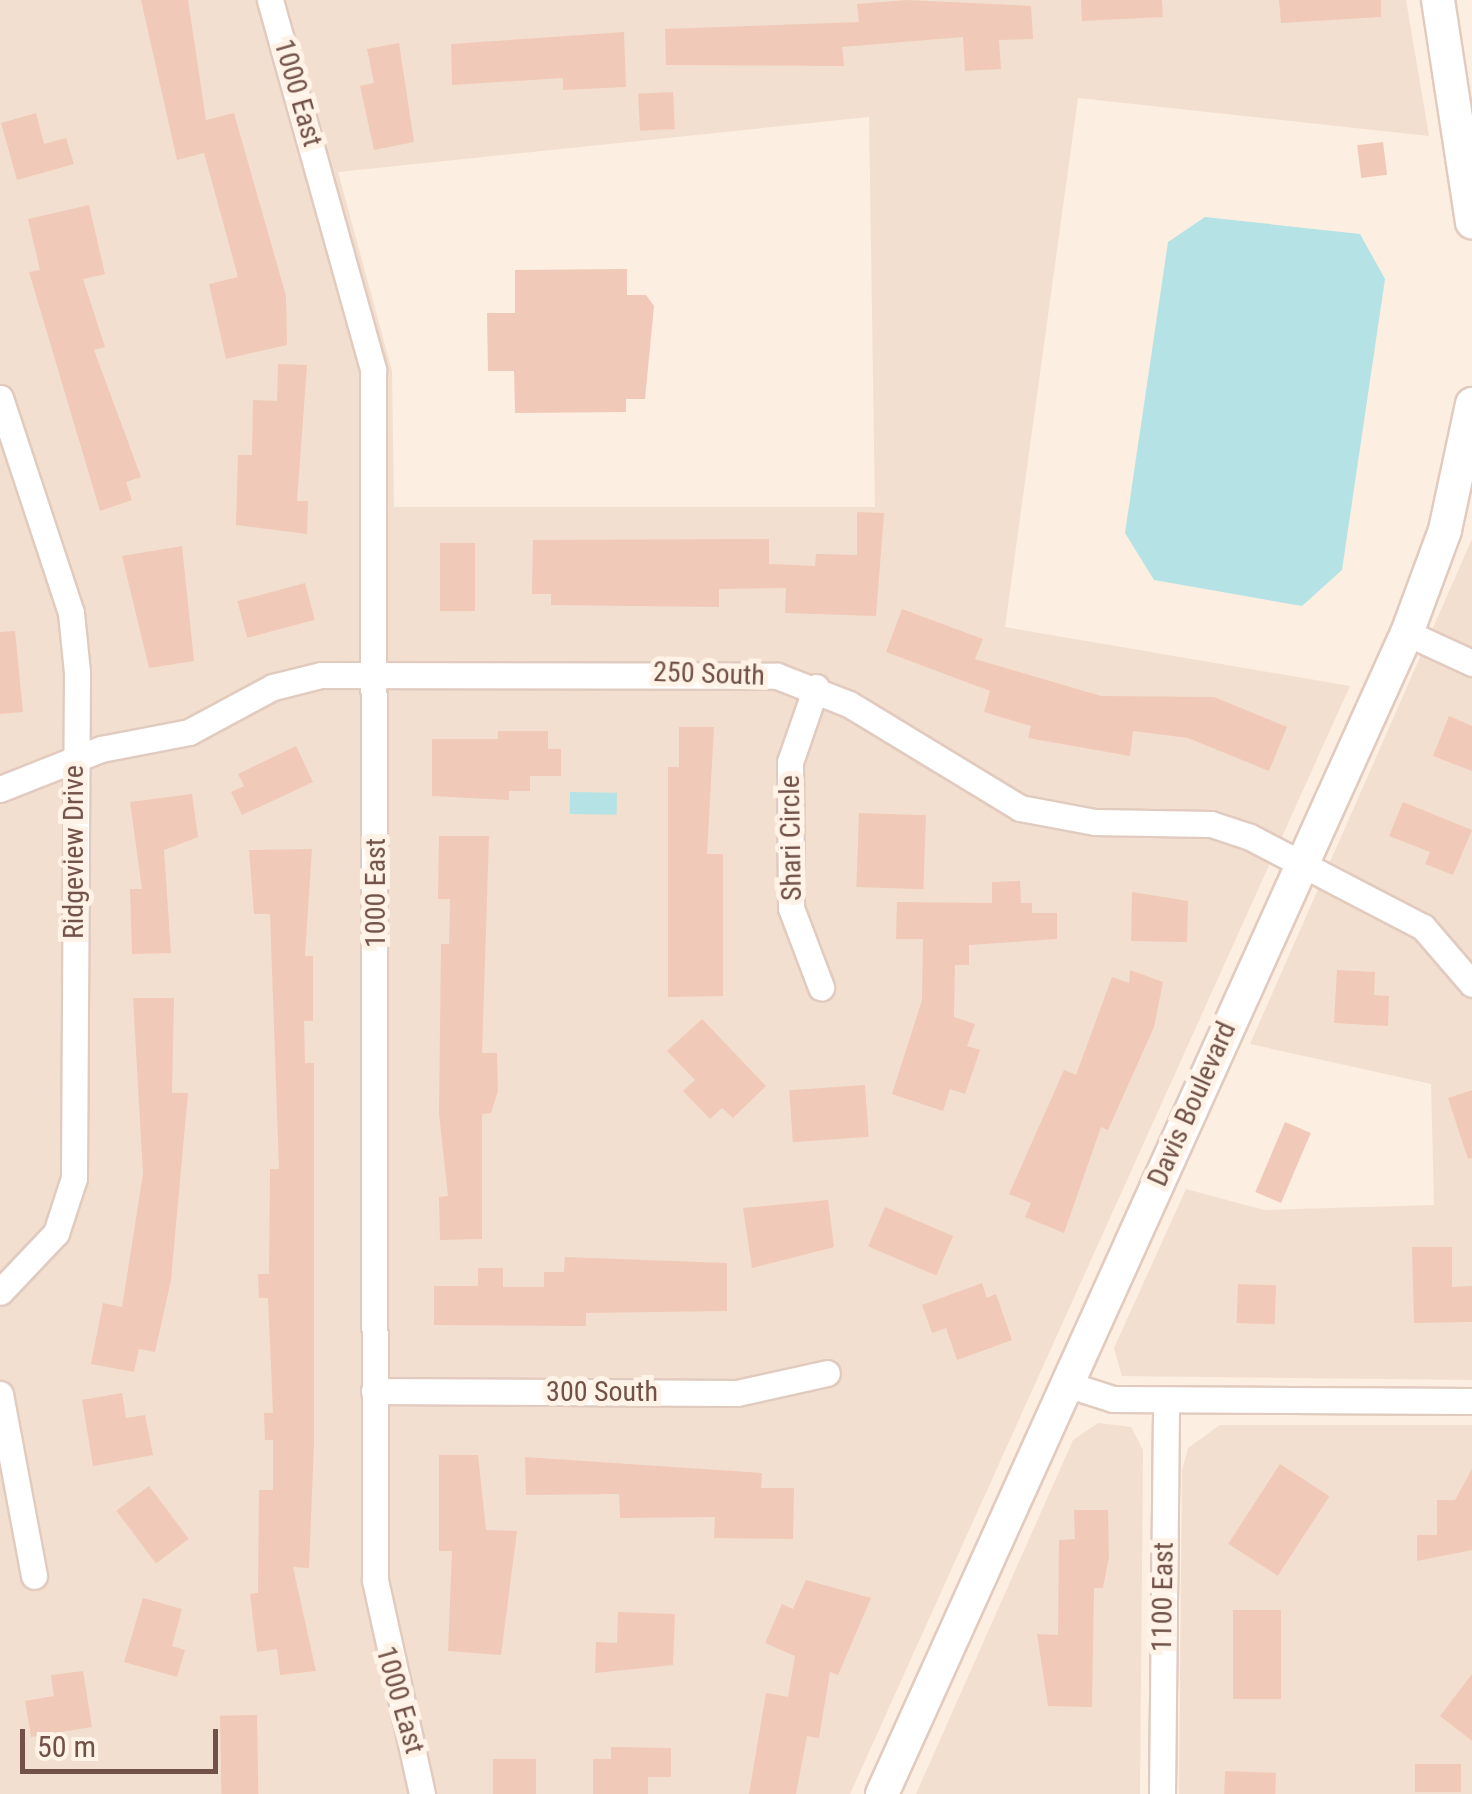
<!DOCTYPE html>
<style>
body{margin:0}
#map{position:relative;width:1472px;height:1794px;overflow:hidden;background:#fceee0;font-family:"Roboto Condensed",sans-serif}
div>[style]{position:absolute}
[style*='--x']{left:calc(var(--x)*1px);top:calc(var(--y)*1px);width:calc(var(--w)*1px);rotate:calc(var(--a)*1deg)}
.residential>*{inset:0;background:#f3dfcf}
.water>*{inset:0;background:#b5e3e5;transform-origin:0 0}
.building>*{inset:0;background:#f1c9b8;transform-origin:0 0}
.roads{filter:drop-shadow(2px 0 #e1cbbf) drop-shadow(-2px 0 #e1cbbf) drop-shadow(0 2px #e1cbbf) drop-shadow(0 -2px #e1cbbf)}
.minor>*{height:25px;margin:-12.5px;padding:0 12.5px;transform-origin:12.5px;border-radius:12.5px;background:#fff}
.tertiary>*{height:32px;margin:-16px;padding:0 16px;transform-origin:16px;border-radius:16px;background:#fff}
span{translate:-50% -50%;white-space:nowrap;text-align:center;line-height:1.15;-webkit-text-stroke:10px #fff2e6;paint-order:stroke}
.street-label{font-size:28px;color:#725248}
.scale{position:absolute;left:20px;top:1729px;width:198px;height:45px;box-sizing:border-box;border:5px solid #725248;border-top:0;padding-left:12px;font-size:30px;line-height:35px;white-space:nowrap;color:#725248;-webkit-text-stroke:8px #fff2e6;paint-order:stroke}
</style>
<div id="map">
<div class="residential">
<div style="clip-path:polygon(evenodd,0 0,1406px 0,1429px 136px,1078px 98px,1005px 627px,1350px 686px,850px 1794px,0 1794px,0 0,869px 117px,875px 507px,394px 507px,392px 371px,338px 172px,869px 117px)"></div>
<div style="clip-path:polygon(1472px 539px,1472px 1380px,1122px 1376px,1114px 1348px,1186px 1189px,1264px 1210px,1434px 1205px,1431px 1084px,1250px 1044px)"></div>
<div style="clip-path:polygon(1098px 1423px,1131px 1427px,1143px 1450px,1140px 1794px,916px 1794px,1073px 1440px)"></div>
<div style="clip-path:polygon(1220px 1425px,1472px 1425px,1472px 1794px,1179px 1794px,1182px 1470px,1188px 1448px)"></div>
</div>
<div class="water">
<div style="clip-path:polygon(1205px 217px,1360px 234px,1385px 279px,1342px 570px,1302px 606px,1154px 580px,1125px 533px,1168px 242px)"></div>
<div style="left:570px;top:792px;width:47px;height:22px;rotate:1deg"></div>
</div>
<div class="building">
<div style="clip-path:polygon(141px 0,188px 0,206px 120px,234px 113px,286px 296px,287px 345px,226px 359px,209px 284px,238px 277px,204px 153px,177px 160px)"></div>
<div style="clip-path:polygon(907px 0,1031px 6px,1033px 39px,999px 40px,1001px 69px,965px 71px,963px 37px,842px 47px,844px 66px,666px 65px,665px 29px,859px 22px,857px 4px)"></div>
<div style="clip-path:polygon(1081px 0,1162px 0,1163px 17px,1082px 21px)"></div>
<div style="clip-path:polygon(1279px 0,1381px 0,1381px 17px,1281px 23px)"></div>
<div style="clip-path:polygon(624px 32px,626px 87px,563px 90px,563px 78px,452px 85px,451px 44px)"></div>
<div style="clip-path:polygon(399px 43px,414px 142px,374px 150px,360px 86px,374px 83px,367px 49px)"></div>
<div style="left:673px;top:92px;width:37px;height:35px;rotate:87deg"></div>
<div style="clip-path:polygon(36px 113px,44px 144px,66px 138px,74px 164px,17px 180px,1px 123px)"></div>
<div style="left:1383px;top:142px;width:33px;height:26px;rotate:83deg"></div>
<div style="clip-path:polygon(89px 205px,105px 274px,83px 279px,105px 347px,94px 350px,141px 477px,126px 482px,132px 500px,100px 511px,29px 272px,40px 270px,28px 219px)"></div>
<div style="clip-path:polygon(627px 269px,627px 295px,646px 295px,654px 306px,645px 399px,626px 399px,626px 412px,515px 413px,514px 371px,488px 371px,487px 313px,515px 313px,515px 270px)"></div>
<div style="clip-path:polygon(278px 364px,307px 365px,297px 501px,308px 501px,307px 534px,236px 525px,238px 455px,252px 455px,253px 400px,277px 401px)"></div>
<div style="clip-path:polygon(857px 512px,884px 513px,876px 616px,785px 613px,786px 588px,719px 589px,719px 607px,551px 605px,551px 594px,532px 594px,533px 540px,769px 539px,769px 564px,815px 566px,816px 554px,857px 555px)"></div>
<div style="left:440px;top:543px;width:35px;height:68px"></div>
<div style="clip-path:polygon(182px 546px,194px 661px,149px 668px,122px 556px)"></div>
<div style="left:305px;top:583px;width:38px;height:70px;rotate:75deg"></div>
<div style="clip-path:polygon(902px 609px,983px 639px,975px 659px,1101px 696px,1214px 697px,1287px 727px,1269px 771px,1188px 738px,1133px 731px,1130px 756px,1028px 738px,1031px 726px,984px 712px,990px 691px,886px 652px)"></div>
<div style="clip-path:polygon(15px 631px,23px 712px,0 714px,0 632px)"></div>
<div style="clip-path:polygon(1449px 716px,1472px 726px,1472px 771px,1433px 756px)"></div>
<div style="clip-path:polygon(679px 727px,714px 727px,707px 854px,723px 854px,723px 996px,668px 997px,668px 767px,679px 767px)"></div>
<div style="clip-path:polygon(498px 731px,548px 731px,548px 749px,561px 749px,561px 776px,530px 776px,530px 791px,509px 791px,509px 800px,432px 796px,432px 739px,498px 739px)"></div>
<div style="clip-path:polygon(296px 746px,313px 782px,242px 815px,231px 792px,244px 786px,238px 774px)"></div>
<div style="clip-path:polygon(192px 794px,198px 837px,164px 850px,171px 953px,132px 954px,130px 889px,142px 889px,130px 802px)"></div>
<div style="clip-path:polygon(1403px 802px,1472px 830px,1453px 875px,1425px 864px,1430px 852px,1389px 836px)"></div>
<div style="left:859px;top:813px;width:67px;height:74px;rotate:2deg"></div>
<div style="clip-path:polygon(439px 836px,489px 836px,482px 1053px,497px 1053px,498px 1091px,491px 1113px,482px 1114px,482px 1239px,440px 1240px,439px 1197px,448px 1196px,439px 1114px,441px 944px,449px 944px,450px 899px,438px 899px)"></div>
<div style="clip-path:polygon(312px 849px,305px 956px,313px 956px,313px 1021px,304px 1021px,305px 1063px,314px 1063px,314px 1443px,309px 1568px,293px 1567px,316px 1671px,280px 1675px,277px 1649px,257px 1652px,250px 1594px,258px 1593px,259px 1490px,273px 1490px,273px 1440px,265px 1440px,264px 1413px,273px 1413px,268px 1298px,259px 1298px,258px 1274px,269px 1274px,270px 1169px,279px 1169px,270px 914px,254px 914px,249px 850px)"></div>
<div style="clip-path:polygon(1020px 881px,1021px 903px,1032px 903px,1032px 913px,1057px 913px,1057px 939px,969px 945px,969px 965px,955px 965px,954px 1017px,975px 1024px,967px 1046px,980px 1050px,965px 1094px,950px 1089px,943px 1111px,892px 1094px,922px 1000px,923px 939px,896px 939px,897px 902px,992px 903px,992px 882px)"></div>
<div style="clip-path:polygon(1132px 892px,1188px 901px,1187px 942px,1131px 941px)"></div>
<div style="clip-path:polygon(1130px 970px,1163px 982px,1154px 1027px,1108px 1130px,1101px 1127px,1064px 1233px,1025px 1217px,1031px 1203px,1009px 1194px,1064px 1070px,1076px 1075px,1112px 977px,1129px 983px)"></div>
<div style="clip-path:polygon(1337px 970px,1375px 972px,1374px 995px,1389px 996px,1388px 1026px,1334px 1023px)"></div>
<div style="clip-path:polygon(133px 998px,174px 998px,172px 1093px,188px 1093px,171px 1280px,155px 1352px,139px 1349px,134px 1372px,91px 1364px,103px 1303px,122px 1307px,143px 1174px)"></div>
<div style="clip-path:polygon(702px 1019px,766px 1086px,733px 1118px,722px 1108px,710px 1119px,683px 1091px,695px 1080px,667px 1051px)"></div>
<div style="left:865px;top:1085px;width:52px;height:76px;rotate:86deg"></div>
<div style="clip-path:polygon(1472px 1090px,1472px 1158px,1468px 1159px,1448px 1098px)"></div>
<div style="left:1285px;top:1122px;width:28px;height:76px;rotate:23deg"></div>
<div style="clip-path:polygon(828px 1200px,834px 1247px,752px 1268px,743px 1208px)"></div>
<div style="left:885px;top:1207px;width:74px;height:43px;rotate:23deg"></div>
<div style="clip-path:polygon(1412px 1247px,1452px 1247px,1452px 1287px,1472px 1286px,1472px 1322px,1414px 1323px)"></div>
<div style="clip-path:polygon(565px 1257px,727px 1263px,727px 1311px,586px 1313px,586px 1326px,434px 1325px,434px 1286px,478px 1286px,478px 1268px,503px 1268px,503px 1287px,544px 1287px,544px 1272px,564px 1272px)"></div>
<div style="clip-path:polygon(982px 1283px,987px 1298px,996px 1294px,1012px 1340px,957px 1360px,946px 1328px,932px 1333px,922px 1305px)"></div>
<div style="left:1238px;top:1284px;width:38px;height:39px;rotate:2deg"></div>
<div style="clip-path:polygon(122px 1393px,126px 1418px,145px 1415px,153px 1455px,93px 1466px,82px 1400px)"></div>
<div style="clip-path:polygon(439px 1455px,478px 1455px,486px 1530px,517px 1531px,501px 1655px,448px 1651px,452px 1551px,439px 1551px)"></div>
<div style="clip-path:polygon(525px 1457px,762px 1473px,761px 1488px,794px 1488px,793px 1539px,714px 1538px,715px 1517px,620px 1518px,619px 1494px,526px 1495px)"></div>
<div style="left:1280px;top:1464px;width:59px;height:95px;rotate:33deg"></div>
<div style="clip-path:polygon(1472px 1469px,1472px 1550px,1417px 1561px,1417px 1535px,1437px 1535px,1437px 1500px,1455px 1500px)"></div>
<div style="left:149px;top:1486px;width:66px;height:41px;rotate:53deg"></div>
<div style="clip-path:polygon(1074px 1510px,1108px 1510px,1109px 1557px,1103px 1588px,1094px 1588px,1092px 1707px,1048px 1706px,1037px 1634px,1058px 1635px,1059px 1540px,1075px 1539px)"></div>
<div style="clip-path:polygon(806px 1580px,871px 1598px,838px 1675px,830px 1672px,819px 1738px,807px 1736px,796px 1794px,749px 1794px,766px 1693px,788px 1697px,795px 1656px,765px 1643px,782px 1604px,793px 1609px)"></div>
<div style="clip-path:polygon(143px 1598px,182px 1609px,172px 1646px,185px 1650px,177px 1677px,124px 1662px)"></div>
<div style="left:1233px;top:1610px;width:48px;height:89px"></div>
<div style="clip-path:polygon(618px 1612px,675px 1614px,673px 1665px,595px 1673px,596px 1642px,617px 1643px)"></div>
<div style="clip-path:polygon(83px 1671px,92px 1727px,31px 1737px,25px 1701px,54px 1696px,51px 1675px)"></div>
<div style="clip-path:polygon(1472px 1674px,1472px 1741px,1440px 1716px)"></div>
<div style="left:257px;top:1715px;width:79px;height:37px;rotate:89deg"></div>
<div style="clip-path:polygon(611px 1747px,671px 1748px,671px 1777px,648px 1777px,648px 1794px,593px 1794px,593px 1759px,611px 1759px)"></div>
<div style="left:493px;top:1759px;width:43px;height:35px"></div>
<div style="left:1461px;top:1764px;width:28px;height:46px;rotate:90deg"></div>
<div style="left:1225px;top:1771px;width:51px;height:23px;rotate:2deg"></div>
</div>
<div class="roads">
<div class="minor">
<div style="--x:270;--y:0;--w:384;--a:74.4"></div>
<div style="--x:373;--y:370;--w:1210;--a:89.91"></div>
<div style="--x:375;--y:1580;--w:219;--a:77.6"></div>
<div style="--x:0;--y:398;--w:226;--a:71.7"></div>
<div style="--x:71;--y:613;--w:59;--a:84.2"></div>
<div style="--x:77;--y:672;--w:506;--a:90.34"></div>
<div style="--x:74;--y:1178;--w:58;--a:108.1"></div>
<div style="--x:56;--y:1233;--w:81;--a:133.5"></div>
<div style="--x:1407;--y:633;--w:72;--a:24.8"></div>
<div style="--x:816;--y:687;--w:79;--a:109.1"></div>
<div style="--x:790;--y:762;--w:146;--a:89.6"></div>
<div style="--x:791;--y:908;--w:85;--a:69.2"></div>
<div style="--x:0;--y:789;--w:109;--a:-21.6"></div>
<div style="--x:101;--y:749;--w:90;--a:-10.9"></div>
<div style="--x:189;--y:732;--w:95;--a:-28.2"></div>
<div style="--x:273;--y:687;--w:49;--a:-14"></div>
<div style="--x:321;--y:675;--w:456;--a:0.1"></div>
<div style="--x:777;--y:676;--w:77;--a:21.3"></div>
<div style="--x:849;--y:704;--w:200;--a:31.3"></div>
<div style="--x:1020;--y:808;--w:76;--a:10.6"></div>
<div style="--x:1095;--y:822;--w:116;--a:1"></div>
<div style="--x:1211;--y:824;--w:41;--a:18.4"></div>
<div style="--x:1250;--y:837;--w:195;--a:27.5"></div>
<div style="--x:1423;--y:927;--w:75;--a:49.3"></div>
<div style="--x:1066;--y:1384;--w:49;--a:17.7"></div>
<div style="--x:1113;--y:1399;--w:359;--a:0.3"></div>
<div style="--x:374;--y:1391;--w:363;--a:0.3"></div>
<div style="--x:737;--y:1393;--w:92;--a:-12.5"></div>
<div style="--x:0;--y:1394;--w:185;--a:79.4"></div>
<div style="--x:1162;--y:1794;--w:394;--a:-89.4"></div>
</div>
<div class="tertiary">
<div style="--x:1438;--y:0;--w:225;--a:81.3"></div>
<div style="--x:882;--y:1794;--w:1274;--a:-65.67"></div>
<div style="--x:1407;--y:633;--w:110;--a:-69.7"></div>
<div style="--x:1445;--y:530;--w:129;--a:-77.9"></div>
</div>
</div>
<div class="street-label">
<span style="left:298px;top:93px;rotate:74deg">1000 East</span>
<span style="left:709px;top:674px;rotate:2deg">250 South</span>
<span style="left:791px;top:838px;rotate:-91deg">Shari Circle</span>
<span style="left:74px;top:852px;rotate:-90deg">Ridgeview Drive</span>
<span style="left:376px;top:893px;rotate:-90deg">1000 East</span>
<span style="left:1192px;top:1104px;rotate:-66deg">Davis Boulevard</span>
<span style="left:602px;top:1392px">300 South</span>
<span style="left:1163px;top:1597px;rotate:-89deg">1100 East</span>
<span style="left:400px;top:1700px;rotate:74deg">1000 East</span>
</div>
<div class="scale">50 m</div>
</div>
